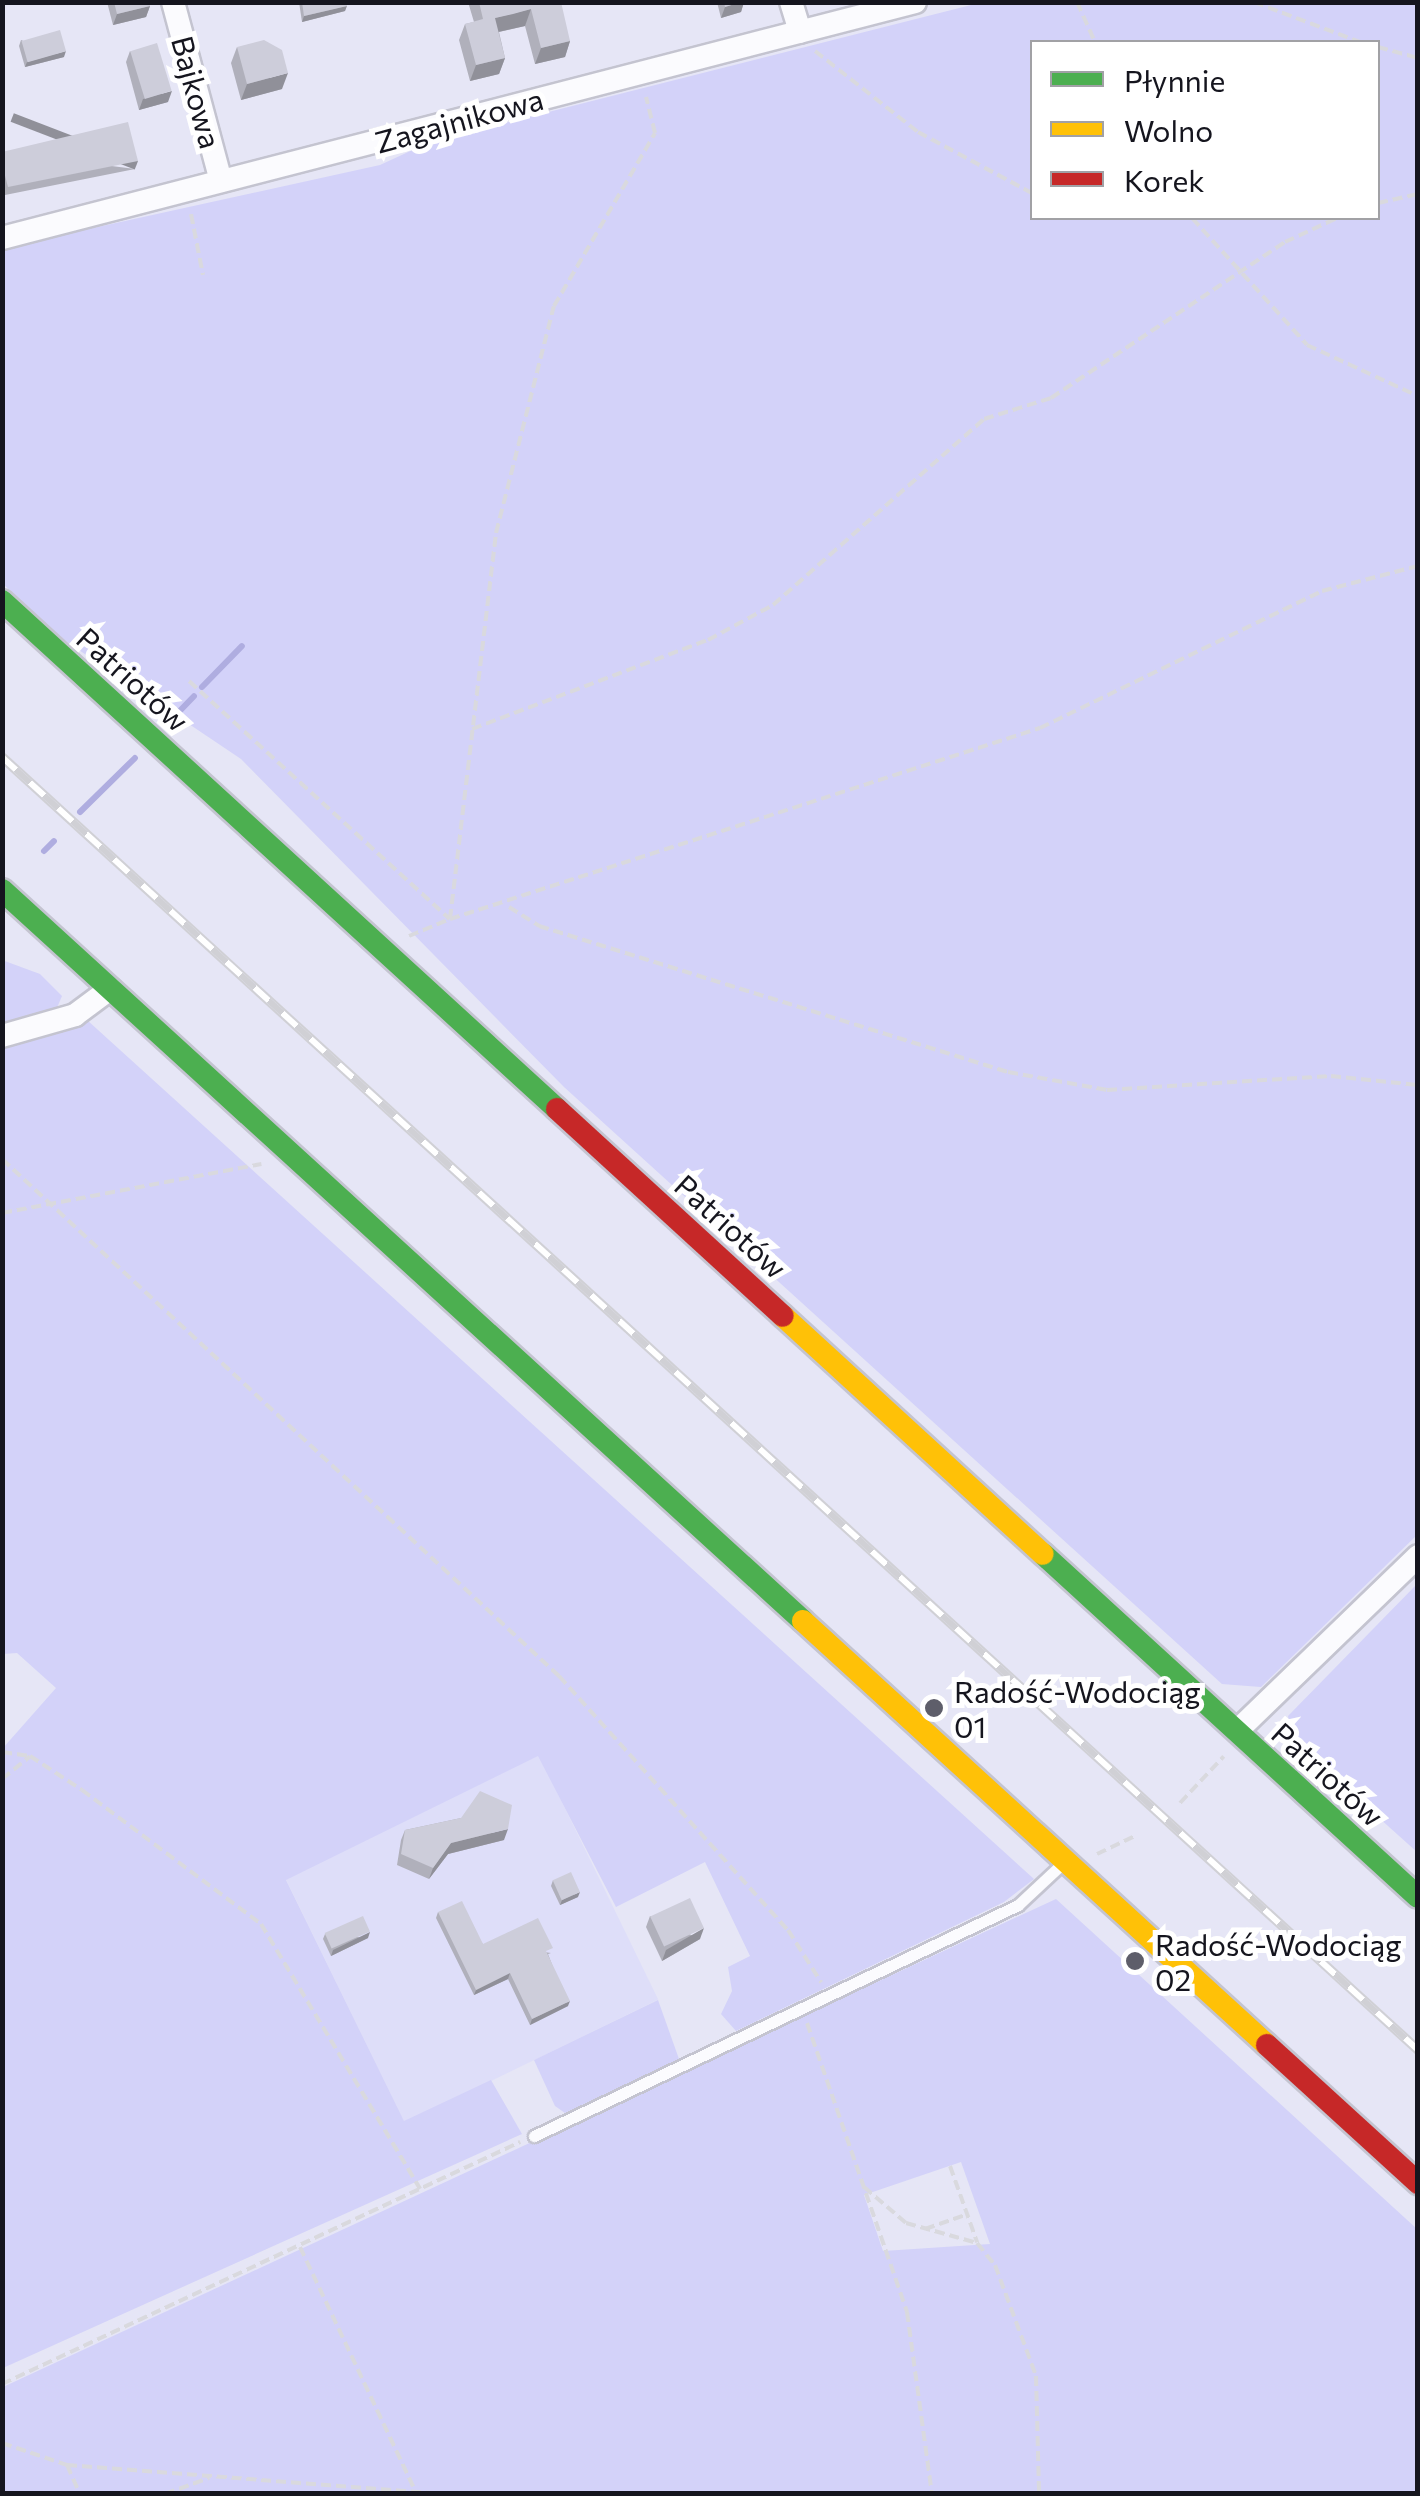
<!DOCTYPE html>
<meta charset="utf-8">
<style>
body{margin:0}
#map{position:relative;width:1420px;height:2496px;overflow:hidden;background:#e6e6f6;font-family:Commissioner,sans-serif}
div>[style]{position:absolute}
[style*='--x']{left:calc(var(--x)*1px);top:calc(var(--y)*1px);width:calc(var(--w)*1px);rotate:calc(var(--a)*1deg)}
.built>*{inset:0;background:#dedef9;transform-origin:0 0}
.green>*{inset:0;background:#d3d2f9}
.stream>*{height:6px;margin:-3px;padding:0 3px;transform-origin:3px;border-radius:3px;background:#afade0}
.path>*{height:4px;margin-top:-2px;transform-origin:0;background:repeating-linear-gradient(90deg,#d9d9de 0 10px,transparent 0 15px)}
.roads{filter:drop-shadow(2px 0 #c4c4d0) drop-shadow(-2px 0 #c4c4d0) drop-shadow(0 2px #c4c4d0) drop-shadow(0 -2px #c4c4d0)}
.lane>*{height:11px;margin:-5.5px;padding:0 5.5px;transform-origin:5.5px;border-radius:5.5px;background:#fbfbfe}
.street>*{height:22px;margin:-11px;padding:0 11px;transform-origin:11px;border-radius:11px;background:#fbfbfe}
.fast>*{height:22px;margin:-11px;padding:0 11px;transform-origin:11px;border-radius:11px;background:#4caf50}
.slow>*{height:22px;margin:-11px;padding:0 11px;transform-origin:11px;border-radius:11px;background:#ffc107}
.jam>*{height:22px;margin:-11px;padding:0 11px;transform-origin:11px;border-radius:11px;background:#c62828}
.rail>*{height:10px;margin-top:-5px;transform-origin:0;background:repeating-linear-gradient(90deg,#fff 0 19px,#d0d0d5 0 38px);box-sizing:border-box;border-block:2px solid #d0d0d5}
.wall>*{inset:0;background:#b0b0bb}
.shaded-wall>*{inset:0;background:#909099;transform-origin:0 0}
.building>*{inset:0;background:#cdcdda;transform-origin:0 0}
.dots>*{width:28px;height:28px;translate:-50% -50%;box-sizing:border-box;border:5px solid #fff;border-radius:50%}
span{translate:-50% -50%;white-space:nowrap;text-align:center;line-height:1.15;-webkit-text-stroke:10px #fff;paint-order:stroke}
.street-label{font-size:30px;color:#15151e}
.poi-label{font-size:30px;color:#15151e}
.left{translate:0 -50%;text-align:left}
.frame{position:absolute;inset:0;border:5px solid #15151e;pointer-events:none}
.legend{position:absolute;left:1030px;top:40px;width:350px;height:180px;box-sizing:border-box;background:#fff;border:2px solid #a1a1a5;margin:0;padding:12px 18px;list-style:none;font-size:30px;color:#15151e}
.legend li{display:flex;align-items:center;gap:20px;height:50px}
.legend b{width:50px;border:2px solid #a1a1a5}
</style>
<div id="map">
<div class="built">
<div style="left:539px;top:1755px;width:272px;height:282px;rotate:64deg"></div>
</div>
<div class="green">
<div style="clip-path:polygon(evenodd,979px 3px,1417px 3px,1417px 1535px,1261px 1687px,1222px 1684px,564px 1087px,241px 759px,64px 640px,3px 584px,2px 248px,380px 165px,430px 142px,979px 3px,1032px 42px,1378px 42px,1378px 218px,1032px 218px,1032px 42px)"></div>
<div style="clip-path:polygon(2px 960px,40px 974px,62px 996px,56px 1010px,3px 1022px)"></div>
<div style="clip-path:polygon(87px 1020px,1034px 1879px,1004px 1902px,736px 2031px,721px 2014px,732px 1991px,728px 1967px,750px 1956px,705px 1862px,616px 1907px,538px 1756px,286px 1880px,404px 2121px,491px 2080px,522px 2134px,3px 2368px,3px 1748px,56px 1688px,17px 1653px,3px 1654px,3px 1044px)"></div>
<div style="clip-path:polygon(1417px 1584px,1417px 1852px,1292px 1740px,1288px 1716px)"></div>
<div style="clip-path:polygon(evenodd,1056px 1899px,1417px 2229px,1417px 2493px,3px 2493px,3px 2387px,1056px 1899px,961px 2162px,990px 2244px,883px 2251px,864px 2195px,961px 2162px)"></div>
<div style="clip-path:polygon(658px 2000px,679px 2059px,565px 2113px,555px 2106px,534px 2060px)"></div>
</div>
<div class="stream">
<div style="--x:202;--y:687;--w:57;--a:-45.7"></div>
<div style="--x:171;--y:720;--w:33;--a:-46"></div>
<div style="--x:80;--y:812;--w:77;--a:-44.5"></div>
<div style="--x:44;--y:851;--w:14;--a:-45"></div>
</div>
<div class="path">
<div style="--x:1077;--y:2;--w:44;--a:65.8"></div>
<div style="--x:1254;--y:2;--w:113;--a:20.7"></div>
<div style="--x:1378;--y:47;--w:41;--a:15.4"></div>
<div style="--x:815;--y:51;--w:131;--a:38.2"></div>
<div style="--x:918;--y:132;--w:129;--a:28.2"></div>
<div style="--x:1378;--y:203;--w:41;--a:-12.7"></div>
<div style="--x:191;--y:214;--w:62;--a:78.9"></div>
<div style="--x:1192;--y:218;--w:171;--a:47.8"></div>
<div style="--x:1307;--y:345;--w:122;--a:24.7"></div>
<div style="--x:189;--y:681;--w:353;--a:42.4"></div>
<div style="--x:450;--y:919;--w:620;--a:-17.94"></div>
<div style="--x:1040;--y:728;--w:314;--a:-25.9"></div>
<div style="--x:1322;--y:591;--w:99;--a:-14.6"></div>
<div style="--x:472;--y:729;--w:252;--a:-20.7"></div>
<div style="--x:708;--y:640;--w:74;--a:-28.3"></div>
<div style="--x:773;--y:605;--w:281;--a:-41.4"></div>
<div style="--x:984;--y:419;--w:70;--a:-17.4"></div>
<div style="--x:1051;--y:398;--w:281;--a:-33.7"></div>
<div style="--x:1285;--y:242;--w:57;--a:-24.8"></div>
<div style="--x:509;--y:907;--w:36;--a:32"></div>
<div style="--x:539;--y:926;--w:491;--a:17.3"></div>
<div style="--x:1008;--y:1072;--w:101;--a:10.3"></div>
<div style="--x:1107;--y:1090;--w:224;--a:-3.6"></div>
<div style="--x:1331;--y:1076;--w:87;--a:5.9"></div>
<div style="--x:409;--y:936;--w:44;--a:-22.5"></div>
<div style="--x:450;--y:919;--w:389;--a:-83.2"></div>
<div style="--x:496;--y:533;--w:234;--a:-75.7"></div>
<div style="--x:554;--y:306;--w:200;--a:-59.7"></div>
<div style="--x:655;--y:133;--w:37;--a:-104"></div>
<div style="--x:2;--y:1159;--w:760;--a:42.87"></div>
<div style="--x:559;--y:1676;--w:342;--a:48"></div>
<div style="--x:788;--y:1930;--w:62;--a:57.6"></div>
<div style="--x:2;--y:1213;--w:264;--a:-10.7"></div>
<div style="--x:2;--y:1752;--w:28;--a:8"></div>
<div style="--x:30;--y:1756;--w:62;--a:33.2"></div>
<div style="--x:82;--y:1790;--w:224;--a:36.8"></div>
<div style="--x:261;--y:1924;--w:309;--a:59"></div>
<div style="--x:2;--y:1779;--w:36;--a:-39"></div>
<div style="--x:1180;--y:1803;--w:64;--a:-46.9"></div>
<div style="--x:1097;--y:1854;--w:44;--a:-25.4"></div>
<div style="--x:807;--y:2023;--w:306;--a:70.9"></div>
<div style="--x:907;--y:2312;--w:184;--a:82.2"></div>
<div style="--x:950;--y:2166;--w:81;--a:70.4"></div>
<div style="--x:864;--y:2187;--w:55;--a:40.6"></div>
<div style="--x:906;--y:2223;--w:74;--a:15.7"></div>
<div style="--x:977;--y:2243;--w:28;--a:51"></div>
<div style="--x:995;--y:2265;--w:118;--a:69.7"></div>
<div style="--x:1036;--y:2376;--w:118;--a:88.5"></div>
<div style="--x:925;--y:2229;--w:46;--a:-19.2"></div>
<div style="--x:300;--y:2247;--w:273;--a:64.7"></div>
<div style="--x:2;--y:2384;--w:572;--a:-25.04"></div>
<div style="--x:2;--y:2443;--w:69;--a:18.7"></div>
<div style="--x:67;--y:2465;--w:375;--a:4.4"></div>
<div style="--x:67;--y:2465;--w:32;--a:66"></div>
<div style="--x:165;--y:2494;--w:47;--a:-20"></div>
</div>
<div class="roads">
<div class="lane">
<div style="--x:534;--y:2136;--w:536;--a:-25.51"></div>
<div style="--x:1018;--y:1905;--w:60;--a:-43"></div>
</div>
<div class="street">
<div style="--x:173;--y:2;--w:185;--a:75"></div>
<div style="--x:791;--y:2;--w:31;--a:73"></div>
<div style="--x:2;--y:238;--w:943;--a:-14.49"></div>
<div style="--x:2;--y:1036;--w:76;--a:-16"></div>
<div style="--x:75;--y:1015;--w:44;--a:-36.6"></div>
<div style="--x:1237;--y:1731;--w:252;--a:-44"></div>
</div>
<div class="fast">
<div style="--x:2;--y:601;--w:752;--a:42.47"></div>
<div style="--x:2;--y:890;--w:1084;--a:42.38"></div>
<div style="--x:1043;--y:1554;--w:508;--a:42.45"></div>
</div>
<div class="slow">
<div style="--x:783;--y:1316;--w:352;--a:42.5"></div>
<div style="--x:803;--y:1621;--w:629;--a:42.42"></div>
</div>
<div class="jam">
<div style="--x:557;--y:1109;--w:306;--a:42.5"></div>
<div style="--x:1267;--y:2045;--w:205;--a:42.4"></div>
</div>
</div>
<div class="rail">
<div style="--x:2;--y:757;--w:1918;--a:42.4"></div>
</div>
<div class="wall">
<div style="clip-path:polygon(107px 2px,149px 2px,150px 6px,146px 17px,113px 25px)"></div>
<div style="clip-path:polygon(299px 2px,347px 2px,345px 11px,302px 22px)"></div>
<div style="clip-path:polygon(468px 2px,542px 2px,570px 41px,565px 57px,535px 64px,525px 26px,499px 32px,505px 58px,499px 74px,470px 81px,459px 40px,465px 24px,474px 22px)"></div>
<div style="clip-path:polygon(717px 2px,744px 2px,741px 12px,721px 18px)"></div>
<div style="clip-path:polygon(21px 40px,64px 57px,25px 67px,19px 46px)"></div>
<div style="clip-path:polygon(237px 47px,282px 89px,241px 100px,231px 63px)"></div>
<div style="clip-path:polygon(130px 51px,168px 102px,139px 110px,126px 62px)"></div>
<div style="clip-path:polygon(2px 152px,135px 169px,5px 195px,2px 184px)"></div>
<div style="clip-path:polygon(461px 1818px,504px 1840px,448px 1854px,429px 1879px,397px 1865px,401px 1840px,405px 1830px)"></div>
<div style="clip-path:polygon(553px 1880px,578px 1897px,560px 1905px,551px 1886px)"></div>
<div style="clip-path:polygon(438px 1912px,483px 1944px,551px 1953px,548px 1954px,568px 2006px,530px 2025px,508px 1979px,474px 1995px,436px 1918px)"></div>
<div style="clip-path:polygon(650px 1916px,700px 1939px,662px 1961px,646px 1927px)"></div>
<div style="clip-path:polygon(325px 1934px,368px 1938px,331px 1956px,323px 1939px)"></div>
</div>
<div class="shaded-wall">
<div style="clip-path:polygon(741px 2px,744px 2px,741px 12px,721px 18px,725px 7px)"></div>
<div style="clip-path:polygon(150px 6px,146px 17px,113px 25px,117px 14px)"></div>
<div style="clip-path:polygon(347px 6px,345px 11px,302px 22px,304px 16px)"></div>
<div style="clip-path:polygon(531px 9px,525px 26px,489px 34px,495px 18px)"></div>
<div style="clip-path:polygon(570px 41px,565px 57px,535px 64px,541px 48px)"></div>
<div style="clip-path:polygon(66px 51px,64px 57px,25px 67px,27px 62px)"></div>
<div style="clip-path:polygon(505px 58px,499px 74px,470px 81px,476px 65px)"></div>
<div style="clip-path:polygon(288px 73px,282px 89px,241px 100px,247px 84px)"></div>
<div style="clip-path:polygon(172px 91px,168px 102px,139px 110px,143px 99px)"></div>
<div style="left:138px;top:161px;width:9px;height:133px;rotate:111deg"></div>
<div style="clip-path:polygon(508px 1829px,504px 1840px,448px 1854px,429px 1879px,433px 1868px,451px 1843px)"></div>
<div style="clip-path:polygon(580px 1892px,578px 1897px,560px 1905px,562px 1900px)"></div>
<div style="clip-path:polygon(704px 1928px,700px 1939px,662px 1961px,666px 1950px)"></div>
<div style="clip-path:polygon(370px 1932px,368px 1938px,331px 1956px,333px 1950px)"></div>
<div style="clip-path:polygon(510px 1973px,508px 1979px,474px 1995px,476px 1990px)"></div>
<div style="clip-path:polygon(570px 2001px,568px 2006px,530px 2025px,532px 2019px)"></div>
</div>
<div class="building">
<div style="clip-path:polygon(114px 2px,149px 2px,150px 6px,117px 14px)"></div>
<div style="clip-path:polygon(302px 2px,347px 2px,347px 6px,304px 16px)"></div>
<div style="clip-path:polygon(479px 2px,542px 2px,542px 4px,561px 2px,570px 41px,541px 48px,531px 9px,513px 14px,495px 18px,505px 58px,476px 65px,465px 24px,483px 19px)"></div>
<div style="clip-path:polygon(724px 2px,741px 2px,725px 7px)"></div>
<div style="left:60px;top:30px;width:22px;height:40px;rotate:74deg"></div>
<div style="clip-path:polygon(264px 40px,282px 50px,288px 73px,247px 84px,237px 47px)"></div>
<div style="left:157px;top:43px;width:50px;height:28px;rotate:73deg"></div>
<div style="clip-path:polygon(128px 122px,138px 161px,8px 187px,2px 164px,2px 152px)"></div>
<div style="clip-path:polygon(480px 1791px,512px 1805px,508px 1829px,451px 1843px,433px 1868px,401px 1854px,405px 1830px,461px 1818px)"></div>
<div style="left:571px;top:1872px;width:22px;height:20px;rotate:66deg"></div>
<div style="left:690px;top:1898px;width:33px;height:44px;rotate:65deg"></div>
<div style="clip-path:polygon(462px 1901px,483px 1944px,538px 1918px,553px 1948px,546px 1951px,570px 2001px,532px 2019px,510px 1973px,476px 1990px,438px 1912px)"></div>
<div style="left:363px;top:1916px;width:17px;height:42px;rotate:66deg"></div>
</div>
<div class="dots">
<div style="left:934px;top:1708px;background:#5e5e6a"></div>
<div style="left:1135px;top:1961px;background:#5e5e6a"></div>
</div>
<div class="street-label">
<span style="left:197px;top:92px;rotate:75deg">Bajkowa</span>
<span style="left:459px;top:120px;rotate:-15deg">Zagajnikowa</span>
<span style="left:133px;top:679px;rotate:42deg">Patriotów</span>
<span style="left:731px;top:1226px;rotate:42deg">Patriotów</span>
<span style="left:1328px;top:1774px;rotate:42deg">Patriotów</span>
</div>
<div class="poi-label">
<span class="left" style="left:954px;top:1708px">Radość-Wodociąg<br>01</span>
<span class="left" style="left:1155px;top:1961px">Radość-Wodociąg<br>02</span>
</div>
<div class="frame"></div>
<ul class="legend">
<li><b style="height:12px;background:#4caf50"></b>Płynnie</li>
<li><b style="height:12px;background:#ffc107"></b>Wolno</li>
<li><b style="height:12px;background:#c62828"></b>Korek</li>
</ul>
</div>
